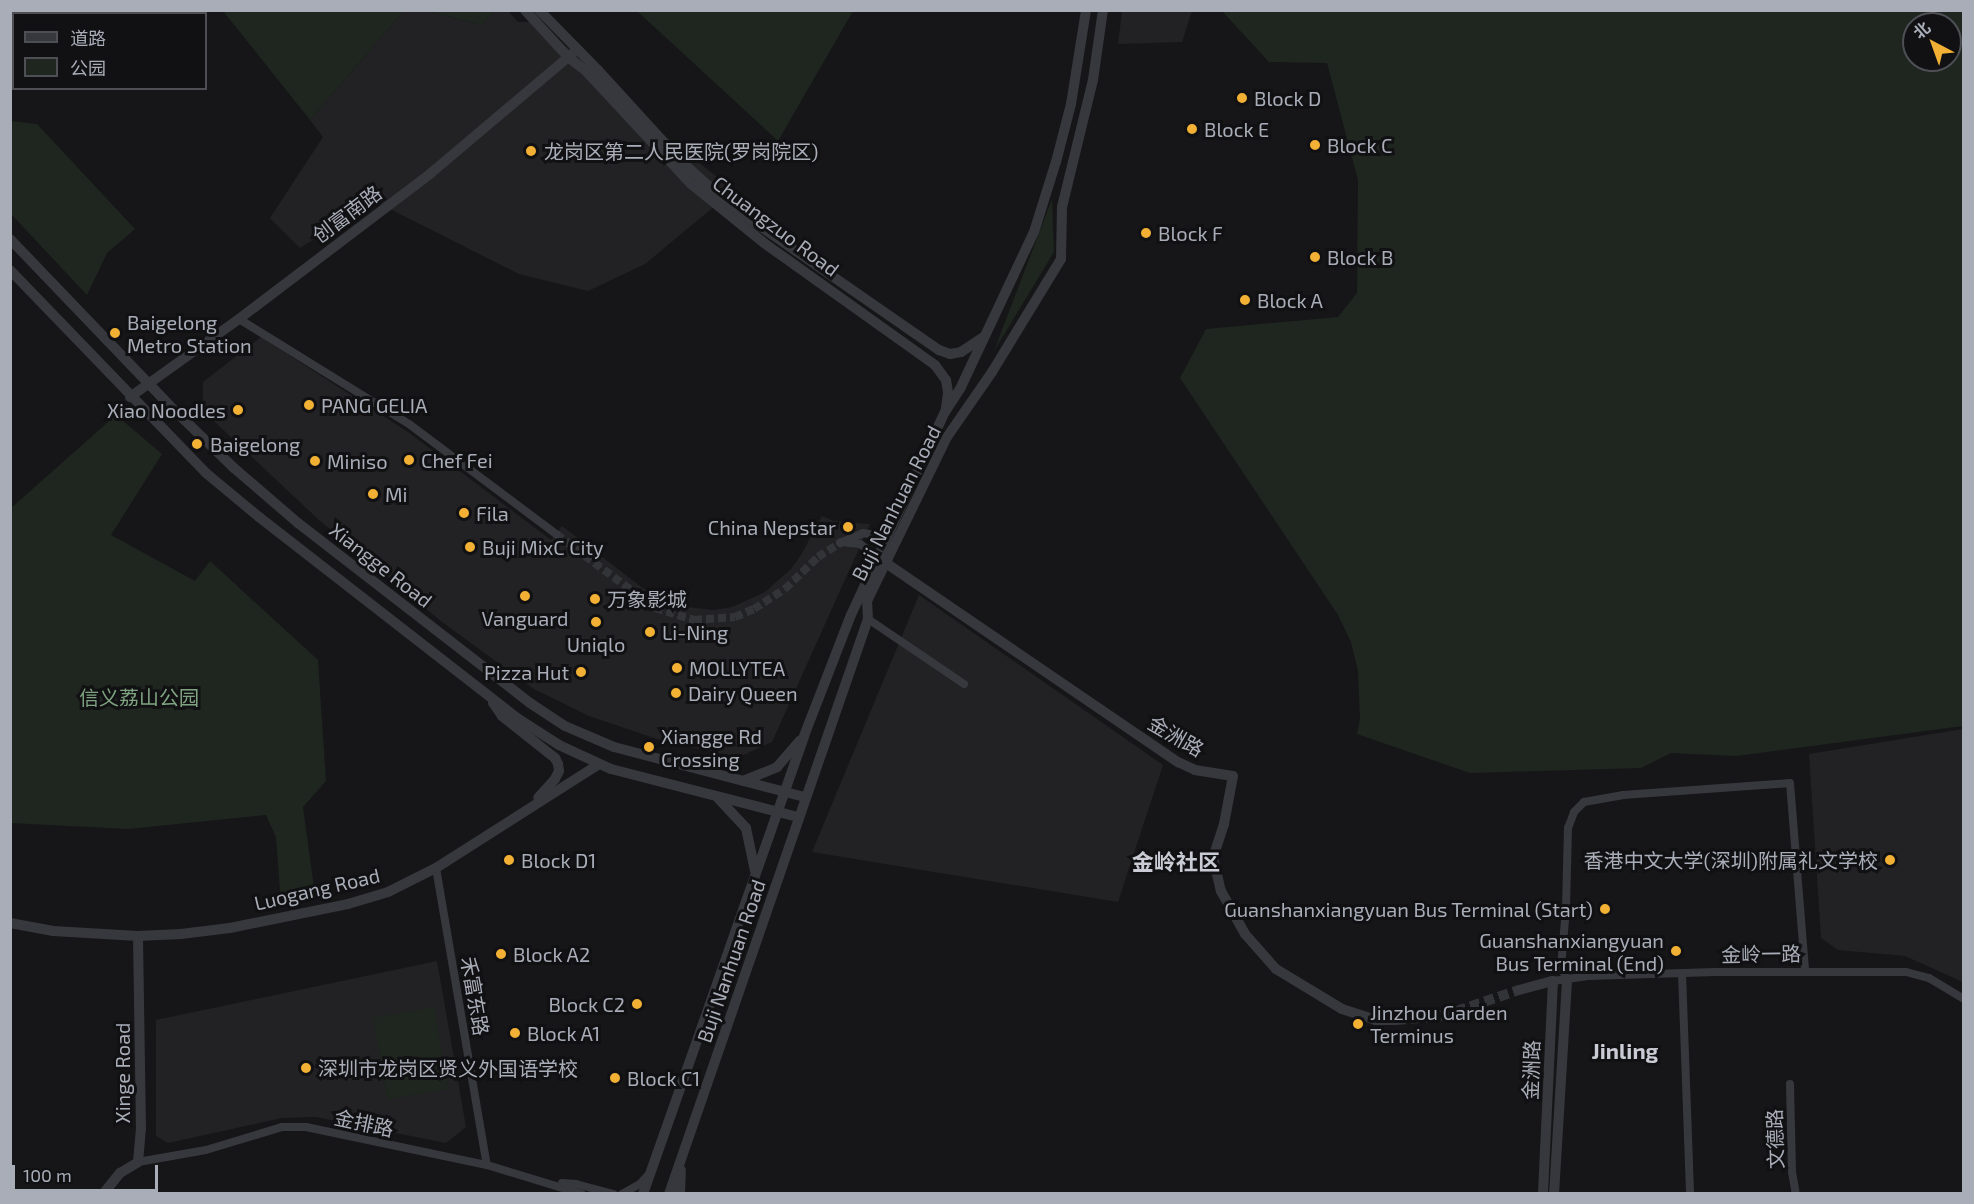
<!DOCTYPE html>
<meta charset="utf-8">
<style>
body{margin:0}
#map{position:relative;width:1974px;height:1204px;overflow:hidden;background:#161618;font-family:"Exo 2","Noto Sans SC",sans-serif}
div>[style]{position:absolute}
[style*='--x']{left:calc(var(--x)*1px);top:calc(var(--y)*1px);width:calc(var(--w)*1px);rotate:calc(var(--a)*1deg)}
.built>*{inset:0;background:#222225}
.green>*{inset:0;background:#1e261f;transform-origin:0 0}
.minor-tunnel>*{height:8px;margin-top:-4px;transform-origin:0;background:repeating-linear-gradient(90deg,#333438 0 8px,transparent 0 12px)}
.tertiary-tunnel>*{height:10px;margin-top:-5px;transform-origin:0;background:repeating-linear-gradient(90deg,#333438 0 10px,transparent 0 15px)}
.minor>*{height:8px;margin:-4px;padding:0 4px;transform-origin:4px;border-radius:4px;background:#37383d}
.tertiary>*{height:10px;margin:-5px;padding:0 5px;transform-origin:5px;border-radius:5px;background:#37383d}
.dots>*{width:16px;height:16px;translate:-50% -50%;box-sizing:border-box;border:3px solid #111113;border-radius:50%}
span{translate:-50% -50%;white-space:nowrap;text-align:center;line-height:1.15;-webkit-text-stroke:6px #111113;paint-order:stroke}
.poi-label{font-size:20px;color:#a8adb8}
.left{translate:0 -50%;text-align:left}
.right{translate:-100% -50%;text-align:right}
.street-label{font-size:20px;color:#a8adb8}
.park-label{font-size:20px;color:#7fa381}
.quarter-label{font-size:22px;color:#c9ccd4;font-weight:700}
.frame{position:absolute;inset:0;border:12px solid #a8adb8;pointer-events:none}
.legend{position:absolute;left:12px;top:12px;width:195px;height:78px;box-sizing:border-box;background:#111113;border:2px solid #4d4f55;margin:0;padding:8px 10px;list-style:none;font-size:18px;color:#a8adb8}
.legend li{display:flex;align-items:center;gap:12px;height:30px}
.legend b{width:30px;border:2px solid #4d4f55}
.north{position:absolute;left:1902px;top:12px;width:60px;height:60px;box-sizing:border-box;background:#111113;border:2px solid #4d4f55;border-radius:50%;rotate:319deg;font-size:16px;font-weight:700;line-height:24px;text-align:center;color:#a8adb8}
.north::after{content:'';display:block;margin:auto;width:21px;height:27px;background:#f2b134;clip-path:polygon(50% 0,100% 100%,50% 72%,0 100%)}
.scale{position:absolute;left:12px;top:1165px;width:146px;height:27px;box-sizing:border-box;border:3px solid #a8adb8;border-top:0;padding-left:8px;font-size:18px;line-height:21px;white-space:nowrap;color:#a8adb8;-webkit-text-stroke:4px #111113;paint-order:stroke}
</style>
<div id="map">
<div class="built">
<div style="clip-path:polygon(404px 11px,427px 11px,482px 25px,495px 11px,508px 11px,518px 22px,532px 22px,578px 55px,642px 118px,726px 184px,728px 195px,645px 264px,588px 291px,519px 274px,374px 201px,300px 248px,270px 218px,323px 137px,310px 120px)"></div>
<div style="clip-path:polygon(1122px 11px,1122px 10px,1192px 11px,1182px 42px,1118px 44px)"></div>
<div style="clip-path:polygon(261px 337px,408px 432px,551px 540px,562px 526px,644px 589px,677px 606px,714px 610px,732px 607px,765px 592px,791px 569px,801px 555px,822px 516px,833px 521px,870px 524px,772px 742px,739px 757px,666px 742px,589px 716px,534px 689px,442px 622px,319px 520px,203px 411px,203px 382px)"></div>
<div style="clip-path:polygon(919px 595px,1163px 765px,1118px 902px,812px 852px)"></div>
<div style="clip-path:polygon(1963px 729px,1963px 982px,1905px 956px,1838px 950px,1821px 938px,1809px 754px)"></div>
<div style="clip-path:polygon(437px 961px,466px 1127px,446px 1143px,316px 1117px,282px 1118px,168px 1143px,156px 1136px,156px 1020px)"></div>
</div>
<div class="green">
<div style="clip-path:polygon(223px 11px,404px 11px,310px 120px)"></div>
<div style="clip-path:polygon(427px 11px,495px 11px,482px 25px)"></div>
<div style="clip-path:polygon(637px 11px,853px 11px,778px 141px)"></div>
<div style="clip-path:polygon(evenodd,1222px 11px,1963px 11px,1963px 726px,1737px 756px,1671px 753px,1641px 768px,1470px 773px,1357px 734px,1360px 719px,1358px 671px,1351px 642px,1338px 615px,1180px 378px,1206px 329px,1338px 317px,1357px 293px,1358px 180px,1327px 63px,1269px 62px,1222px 11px,1914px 24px,1950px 24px,1950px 60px,1914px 60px,1914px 24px)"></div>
<div style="clip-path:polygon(11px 121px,37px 124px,135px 229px,107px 253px,87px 295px,11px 214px)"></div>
<div style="clip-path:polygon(1052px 199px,1054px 252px,994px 351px)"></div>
<div style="clip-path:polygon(116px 415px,162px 454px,111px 535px,195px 581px,210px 561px,318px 660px,326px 781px,303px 807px,315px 895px,281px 905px,276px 837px,266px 815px,128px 829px,11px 823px,11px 508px)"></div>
<div style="left:434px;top:1007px;width:83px;height:62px;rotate:80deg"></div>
</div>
<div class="minor-tunnel">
<div style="--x:556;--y:534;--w:124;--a:36.8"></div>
<div style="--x:655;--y:608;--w:41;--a:17.1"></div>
<div style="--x:694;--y:620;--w:41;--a:-4.2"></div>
<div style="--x:735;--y:617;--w:21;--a:-23"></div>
<div style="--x:754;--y:609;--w:37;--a:-33"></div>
<div style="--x:785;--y:589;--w:46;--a:-44.1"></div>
<div style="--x:818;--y:557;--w:26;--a:-32"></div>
</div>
<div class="tertiary-tunnel">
<div style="--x:1396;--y:1020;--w:46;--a:-5"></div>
<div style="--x:1442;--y:1016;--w:81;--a:-18.7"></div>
</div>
<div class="minor">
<div style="--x:239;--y:319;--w:200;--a:31.7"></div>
<div style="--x:409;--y:424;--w:184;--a:36.8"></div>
<div style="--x:841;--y:542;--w:19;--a:6"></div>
<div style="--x:860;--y:544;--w:22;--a:36"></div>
<div style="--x:840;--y:543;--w:25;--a:-23"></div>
<div style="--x:863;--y:533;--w:24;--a:9"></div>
<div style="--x:868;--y:619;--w:116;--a:34.1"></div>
<div style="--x:436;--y:868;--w:301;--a:80.3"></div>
<div style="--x:1682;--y:973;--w:221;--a:87.9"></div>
<div style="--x:1567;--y:979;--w:13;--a:-117"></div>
<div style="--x:1561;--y:967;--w:58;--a:-85.1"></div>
<div style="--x:1566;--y:909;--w:81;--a:-88.6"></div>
<div style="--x:1568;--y:828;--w:17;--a:-69"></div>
<div style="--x:1574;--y:812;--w:14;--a:-45"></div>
<div style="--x:1584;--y:802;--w:40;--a:-10"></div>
<div style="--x:1623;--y:795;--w:167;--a:-4.1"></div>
<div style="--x:1790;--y:783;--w:188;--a:85.4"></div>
<div style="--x:1553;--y:981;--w:35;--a:-8"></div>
<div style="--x:1588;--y:976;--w:127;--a:-1.8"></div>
<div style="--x:1715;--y:972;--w:191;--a:0"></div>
<div style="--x:1906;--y:972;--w:24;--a:15"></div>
<div style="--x:1929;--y:978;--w:41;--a:31"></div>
<div style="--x:1790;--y:1084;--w:88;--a:88.7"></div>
<div style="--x:1792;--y:1172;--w:22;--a:80"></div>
<div style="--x:138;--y:1162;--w:69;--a:-10"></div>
<div style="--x:206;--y:1150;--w:79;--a:-16.8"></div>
<div style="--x:282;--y:1127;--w:24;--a:0"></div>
<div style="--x:306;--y:1127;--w:185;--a:11.9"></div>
<div style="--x:487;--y:1165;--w:99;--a:17"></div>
<div style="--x:562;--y:1183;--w:14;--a:4"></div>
<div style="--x:576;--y:1184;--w:39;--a:15"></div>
<div style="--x:622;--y:1194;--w:21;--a:-29"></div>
<div style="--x:640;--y:1184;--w:12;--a:-48"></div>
</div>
<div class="tertiary">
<div style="--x:525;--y:10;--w:64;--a:47.5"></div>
<div style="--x:568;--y:57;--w:23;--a:38"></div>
<div style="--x:586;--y:71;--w:153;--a:47.1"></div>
<div style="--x:690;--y:183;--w:95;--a:39"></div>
<div style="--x:764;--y:243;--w:210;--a:35.5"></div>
<div style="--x:935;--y:365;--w:19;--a:54"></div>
<div style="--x:946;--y:380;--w:13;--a:81"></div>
<div style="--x:948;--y:393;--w:15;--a:98"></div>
<div style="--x:539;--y:10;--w:84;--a:45.5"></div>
<div style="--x:598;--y:70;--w:126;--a:47.6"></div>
<div style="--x:683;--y:163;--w:64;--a:41.9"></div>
<div style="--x:731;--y:206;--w:253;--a:34.7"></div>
<div style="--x:939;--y:350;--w:12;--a:20"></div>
<div style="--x:950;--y:354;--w:11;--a:-10"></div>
<div style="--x:961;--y:352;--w:25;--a:-34"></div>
<div style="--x:61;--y:14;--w:5;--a:-53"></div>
<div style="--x:83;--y:14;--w:5;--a:-53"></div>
<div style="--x:10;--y:56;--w:5;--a:-37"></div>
<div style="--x:10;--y:80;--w:5;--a:-37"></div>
<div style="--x:10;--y:239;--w:230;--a:46.2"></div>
<div style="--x:169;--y:405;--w:91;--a:44.1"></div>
<div style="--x:234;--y:468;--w:84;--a:40.7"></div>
<div style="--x:298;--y:523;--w:294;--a:37.8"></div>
<div style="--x:530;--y:703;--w:42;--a:33.3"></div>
<div style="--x:565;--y:726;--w:53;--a:23.2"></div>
<div style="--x:614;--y:747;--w:197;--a:14.7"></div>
<div style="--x:10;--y:270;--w:282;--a:46"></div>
<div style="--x:206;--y:473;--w:69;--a:39.7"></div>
<div style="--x:259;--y:517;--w:327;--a:37.9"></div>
<div style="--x:517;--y:718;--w:50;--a:32.7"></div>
<div style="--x:559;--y:745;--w:57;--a:24.8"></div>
<div style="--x:611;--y:769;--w:193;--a:14.4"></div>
<div style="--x:130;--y:397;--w:134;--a:-35.6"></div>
<div style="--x:239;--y:319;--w:241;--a:-37.2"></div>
<div style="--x:431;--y:173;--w:186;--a:-40.2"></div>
<div style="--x:880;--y:559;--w:361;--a:34.3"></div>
<div style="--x:1178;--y:762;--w:19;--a:25"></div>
<div style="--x:1195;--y:770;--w:38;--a:9"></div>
<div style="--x:1233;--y:776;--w:49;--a:100.6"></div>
<div style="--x:1224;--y:824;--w:35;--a:108"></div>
<div style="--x:1213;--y:857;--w:35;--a:77"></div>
<div style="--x:1221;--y:891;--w:49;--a:60.8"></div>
<div style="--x:1245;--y:934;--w:47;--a:48.5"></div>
<div style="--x:1276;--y:969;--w:77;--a:31.2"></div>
<div style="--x:1342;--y:1009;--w:35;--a:18"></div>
<div style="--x:1375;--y:1020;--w:21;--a:0"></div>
<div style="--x:493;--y:703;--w:16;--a:55"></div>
<div style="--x:502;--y:716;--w:68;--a:38.4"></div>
<div style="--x:555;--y:758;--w:7;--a:63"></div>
<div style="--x:558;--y:764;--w:7;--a:82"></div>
<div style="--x:559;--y:771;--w:9;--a:117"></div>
<div style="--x:555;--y:779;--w:25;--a:132"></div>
<div style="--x:743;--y:781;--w:37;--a:-22"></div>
<div style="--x:777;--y:767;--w:35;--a:-49"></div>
<div style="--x:718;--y:798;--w:41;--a:47"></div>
<div style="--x:746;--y:828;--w:44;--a:78.2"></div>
<div style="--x:10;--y:923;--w:44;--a:10.5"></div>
<div style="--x:53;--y:931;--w:85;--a:3.4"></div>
<div style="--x:138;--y:936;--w:43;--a:-2.7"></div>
<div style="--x:181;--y:934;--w:49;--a:-7"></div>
<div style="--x:230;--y:928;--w:120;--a:-11.5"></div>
<div style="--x:348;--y:904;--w:42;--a:-16.7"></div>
<div style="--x:388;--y:892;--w:54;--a:-26.6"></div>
<div style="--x:436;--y:868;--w:193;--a:-32.5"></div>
<div style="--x:1519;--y:990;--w:35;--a:-15"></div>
<div style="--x:1553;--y:981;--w:213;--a:92.7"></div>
<div style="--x:103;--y:1194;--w:27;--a:-51"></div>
<div style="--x:120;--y:1173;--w:21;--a:-31"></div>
<div style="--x:138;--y:1162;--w:33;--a:-85"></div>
<div style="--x:141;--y:1129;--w:193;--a:-90.9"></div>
<div style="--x:643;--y:1194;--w:485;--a:-70.6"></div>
<div style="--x:804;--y:736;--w:130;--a:-68.8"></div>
<div style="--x:851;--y:615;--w:224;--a:-65.2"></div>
<div style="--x:945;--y:412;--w:27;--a:-57"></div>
<div style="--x:960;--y:389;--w:174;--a:-64.8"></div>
<div style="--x:1034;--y:232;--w:73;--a:-72.6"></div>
<div style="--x:1056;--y:162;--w:60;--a:-75.5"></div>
<div style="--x:1071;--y:104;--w:95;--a:-80.9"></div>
<div style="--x:669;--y:1194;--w:608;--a:-70.91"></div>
<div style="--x:868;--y:619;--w:18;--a:-93"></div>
<div style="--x:867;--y:601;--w:182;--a:-64"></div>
<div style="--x:947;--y:437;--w:79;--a:-55.3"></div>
<div style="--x:992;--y:372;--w:132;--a:-58.6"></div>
<div style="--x:1061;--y:259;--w:52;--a:-88.9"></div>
<div style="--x:1062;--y:207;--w:131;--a:-76.3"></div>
<div style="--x:1093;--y:80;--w:71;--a:-81.9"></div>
<div style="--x:680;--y:1194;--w:24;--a:-88"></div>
<div style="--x:1554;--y:1194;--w:215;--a:-86.5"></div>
</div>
<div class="dots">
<div style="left:1242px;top:98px;background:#f2b134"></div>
<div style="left:1192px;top:129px;background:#f2b134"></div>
<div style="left:1315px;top:145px;background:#f2b134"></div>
<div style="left:531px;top:151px;background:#f2b134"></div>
<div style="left:1146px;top:233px;background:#f2b134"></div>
<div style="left:1315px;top:257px;background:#f2b134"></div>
<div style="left:1245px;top:300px;background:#f2b134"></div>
<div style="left:115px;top:333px;background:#f2b134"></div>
<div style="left:309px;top:405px;background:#f2b134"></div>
<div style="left:238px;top:410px;background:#f2b134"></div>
<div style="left:197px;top:444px;background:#f2b134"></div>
<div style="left:409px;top:460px;background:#f2b134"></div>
<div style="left:315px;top:461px;background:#f2b134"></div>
<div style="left:373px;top:494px;background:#f2b134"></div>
<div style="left:464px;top:513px;background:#f2b134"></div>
<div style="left:848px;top:527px;background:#f2b134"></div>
<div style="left:470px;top:547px;background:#f2b134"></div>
<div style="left:525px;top:596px;background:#f2b134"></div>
<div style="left:595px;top:599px;background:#f2b134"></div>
<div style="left:596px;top:622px;background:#f2b134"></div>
<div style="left:650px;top:632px;background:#f2b134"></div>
<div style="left:677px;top:668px;background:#f2b134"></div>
<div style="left:581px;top:672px;background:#f2b134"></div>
<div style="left:676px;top:693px;background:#f2b134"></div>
<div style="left:649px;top:747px;background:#f2b134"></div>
<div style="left:509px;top:860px;background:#f2b134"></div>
<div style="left:1890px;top:860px;background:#f2b134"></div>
<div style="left:1605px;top:909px;background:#f2b134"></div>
<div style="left:1676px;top:951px;background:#f2b134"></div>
<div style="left:501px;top:954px;background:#f2b134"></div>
<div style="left:637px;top:1004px;background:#f2b134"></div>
<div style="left:1358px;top:1024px;background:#f2b134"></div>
<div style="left:515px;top:1033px;background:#f2b134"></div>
<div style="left:306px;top:1068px;background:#f2b134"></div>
<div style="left:615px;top:1078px;background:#f2b134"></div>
</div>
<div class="poi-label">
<span class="left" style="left:1254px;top:98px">Block D</span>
<span class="left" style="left:1204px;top:129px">Block E</span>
<span class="left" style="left:1327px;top:145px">Block C</span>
<span class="left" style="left:544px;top:151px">龙岗区第二人民医院(罗岗院区)</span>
<span class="left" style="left:1158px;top:233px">Block F</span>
<span class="left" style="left:1327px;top:257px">Block B</span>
<span class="left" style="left:1257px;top:300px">Block A</span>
<span class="left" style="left:127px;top:334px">Baigelong<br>Metro Station</span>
<span class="left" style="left:321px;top:405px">PANG GELIA</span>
<span class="right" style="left:226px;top:410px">Xiao Noodles</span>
<span class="left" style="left:210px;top:444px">Baigelong</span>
<span class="left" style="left:421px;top:460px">Chef Fei</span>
<span class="left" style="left:327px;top:461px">Miniso</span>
<span class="left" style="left:385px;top:494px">Mi</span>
<span class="left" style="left:476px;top:513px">Fila</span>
<span class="right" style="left:836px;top:527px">China Nepstar</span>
<span class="left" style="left:482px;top:547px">Buji MixC City</span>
<span class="left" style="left:607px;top:599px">万象影城</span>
<span style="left:525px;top:618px">Vanguard</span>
<span class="left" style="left:662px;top:632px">Li-Ning</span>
<span style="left:596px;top:644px">Uniqlo</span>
<span class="left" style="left:689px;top:668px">MOLLYTEA</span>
<span class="right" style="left:569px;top:672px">Pizza Hut</span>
<span class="left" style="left:688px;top:693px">Dairy Queen</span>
<span class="left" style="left:661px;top:748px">Xiangge Rd<br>Crossing</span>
<span class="left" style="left:521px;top:860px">Block D1</span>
<span class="right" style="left:1878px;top:860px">香港中文大学(深圳)附属礼文学校</span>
<span class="right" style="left:1593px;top:909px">Guanshanxiangyuan Bus Terminal (Start)</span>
<span class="right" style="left:1664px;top:952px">Guanshanxiangyuan<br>Bus Terminal (End)</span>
<span class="left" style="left:513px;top:954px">Block A2</span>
<span class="right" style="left:625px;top:1004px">Block C2</span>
<span class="left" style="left:1370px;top:1024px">Jinzhou Garden<br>Terminus</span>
<span class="left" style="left:527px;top:1033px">Block A1</span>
<span class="left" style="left:318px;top:1068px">深圳市龙岗区贤义外国语学校</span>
<span class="left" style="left:627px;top:1078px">Block C1</span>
</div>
<div class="street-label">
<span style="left:347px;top:214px;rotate:-37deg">创富南路</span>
<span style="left:776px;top:226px;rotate:37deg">Chuangzuo Road</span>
<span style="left:896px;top:503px;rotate:-63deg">Buji Nanhuan Road</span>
<span style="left:381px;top:565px;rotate:38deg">Xiangge Road</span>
<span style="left:1176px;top:736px;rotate:30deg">金洲路</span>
<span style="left:317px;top:889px;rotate:-13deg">Luogang Road</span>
<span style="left:1761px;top:954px;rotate:-1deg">金岭一路</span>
<span style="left:731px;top:961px;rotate:-71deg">Buji Nanhuan Road</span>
<span style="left:475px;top:996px;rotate:80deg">禾富东路</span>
<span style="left:1531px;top:1070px;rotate:-88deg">金洲路</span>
<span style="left:122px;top:1073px;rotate:-90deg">Xinge Road</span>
<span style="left:364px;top:1123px;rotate:12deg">金排路</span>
<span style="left:1775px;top:1139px;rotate:-92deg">文德路</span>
</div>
<div class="park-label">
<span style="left:139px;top:697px">信义荔山公园</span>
</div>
<div class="quarter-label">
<span style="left:1176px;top:862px">金岭社区</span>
<span style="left:1625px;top:1051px">Jinling</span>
</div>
<div class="frame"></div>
<ul class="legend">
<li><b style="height:8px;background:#37383d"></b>道路</li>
<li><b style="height:16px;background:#1e261f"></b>公园</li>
</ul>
<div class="north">北</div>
<div class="scale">100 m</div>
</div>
